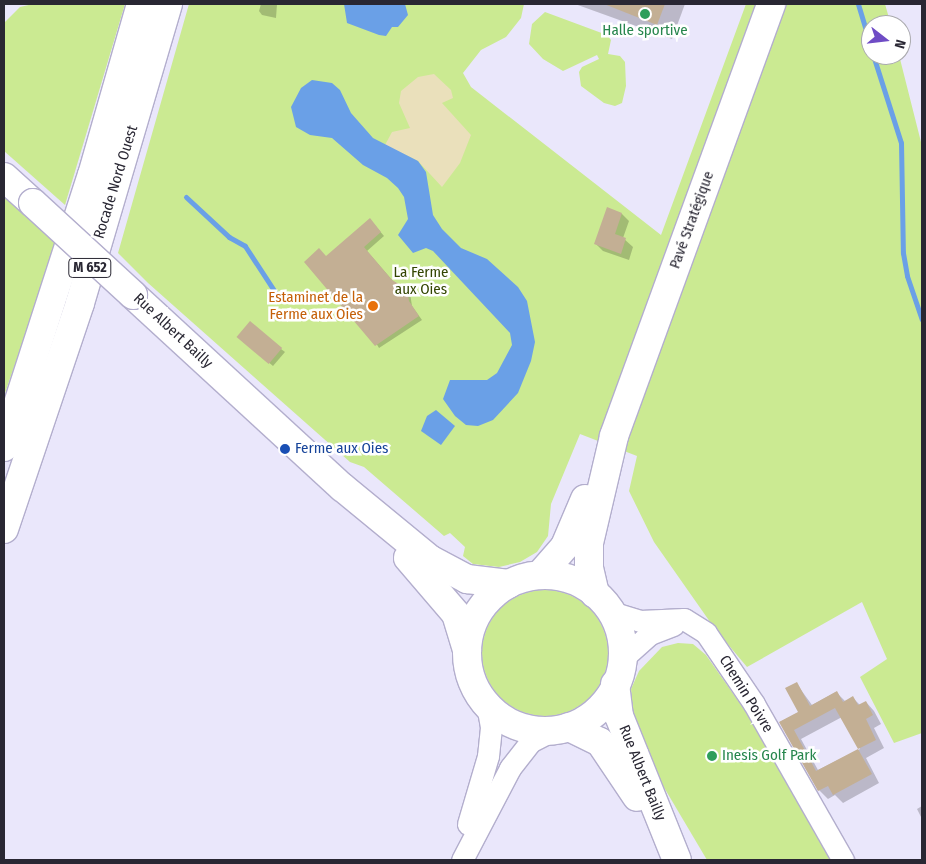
<!DOCTYPE html>
<meta charset="utf-8">
<style>
body{margin:0}
#map{position:relative;width:926px;height:864px;overflow:hidden;background:#eae7fb;font-family:"Fira Sans Condensed",sans-serif}
div>[style]{position:absolute}
[style*='--x']{left:calc(var(--x)*1px);top:calc(var(--y)*1px);width:calc(var(--w)*1px);rotate:calc(var(--a)*1deg)}
.green>*{inset:0;background:#cbea92}
.round{border-radius:50%}
.sand>*{inset:0;background:#eae0bb}
.water>*{inset:0;background:#6aa0e7}
.shadow>*{inset:0;background:#0003}
.stream>*{height:5px;margin:-2.5px;padding:0 2.5px;transform-origin:2.5px;border-radius:2.5px;background:#6aa0e7}
.building>*{inset:0;background:#c3af94;transform-origin:0 0}
.roads{filter:drop-shadow(1px 0 #b3aecd) drop-shadow(-1px 0 #b3aecd) drop-shadow(0 1px #b3aecd) drop-shadow(0 -1px #b3aecd)}
.street>*{height:21px;margin:-10.5px;padding:0 10.5px;transform-origin:10.5px;border-radius:10.5px;background:#fff}
.secondary>*{height:28px;margin:-14px;padding:0 14px;transform-origin:14px;border-radius:14px;background:#fff}
.secondary>.ring{margin:-14px;padding:0;box-sizing:content-box;background:none;border:28px solid #fff;border-radius:50%}
.highway>*{height:28px;margin:-14px;padding:0 14px;transform-origin:14px;border-radius:14px;background:#fff}
.bridges{filter:drop-shadow(1px 0 #b3aecd) drop-shadow(-1px 0 #b3aecd) drop-shadow(0 1px #b3aecd) drop-shadow(0 -1px #b3aecd)}
.secondary-bridge>*{height:28px;margin:-14px;padding:0 14px;transform-origin:14px;border-radius:14px;background:#fff}
.dots>*{width:14px;height:14px;translate:-50% -50%;box-sizing:border-box;border:2px solid #fff;border-radius:50%}
span{translate:-50% -50%;white-space:nowrap;text-align:center;line-height:1.15;-webkit-text-stroke:5px #fff;paint-order:stroke}
.shield-label span{padding:1px 4px;background:#fff;border:1px solid;border-radius:4px;-webkit-text-stroke-width:0}
.shield-label{font-size:14px;color:#292733;font-weight:700}
.leisure-label{font-size:15px;color:#27864d}
.left{translate:0 -50%;text-align:left}
.street-label{font-size:15px;color:#292733}
.park-label{font-size:15px;color:#334501}
.food-label{font-size:15px;color:#c56008}
.right{translate:-100% -50%;text-align:right}
.transit-label{font-size:15px;color:#164399}
.frame{position:absolute;inset:0;border:5px solid #292733;pointer-events:none}
.north{position:absolute;left:861px;top:15px;width:50px;height:50px;box-sizing:border-box;background:#fff;border:1px solid #a9a9ad;border-radius:50%;rotate:106deg;font-size:14px;font-weight:700;line-height:20px;text-align:center;color:#292733}
.north::after{content:'';display:block;margin:auto;width:18px;height:22px;background:#6f4cc5;clip-path:polygon(50% 0,100% 100%,50% 72%,0 100%)}
</style>
<div id="map">
<div class="green">
<div style="clip-path:polygon(33px 4px,125px 4px,65px 205px,4px 151px,4px 23px,20px 7px)"></div>
<div style="clip-path:polygon(189px 4px,524px 4px,521px 18px,506px 37px,481px 50px,463px 73px,471px 87px,661px 235px,746px 4px,885px 4px,891px 25px,871px 25px,871px 55px,899px 55px,922px 146px,922px 733px,894px 743px,860px 677px,887px 659px,862px 602px,747px 667px,715px 629px,654px 542px,629px 491px,637px 456px,580px 434px,551px 504px,548px 536px,537px 552px,520px 562px,499px 567px,473px 564px,463px 556px,465px 547px,450px 533px,444px 536px,364px 467px,350px 462px,148px 283px,118px 253px)"></div>
<div style="clip-path:polygon(545px 12px,607px 35px,611px 40px,608px 54px,620px 56px,625px 62px,626px 86px,622px 103px,615px 106px,604px 103px,581px 86px,579px 72px,582px 67px,599px 59px,597px 55px,563px 71px,543px 59px,529px 44px,532px 24px)"></div>
<div style="clip-path:polygon(4px 195px,57px 243px,4px 396px)"></div>
<div class="round" style="left:482px;top:590px;width:126px;height:126px"></div>
<div style="clip-path:polygon(678px 643px,693px 644px,706px 655px,760px 732px,831px 860px,707px 860px,659px 779px,633px 711px,631px 689px,639px 671px,662px 647px)"></div>
</div>
<div class="sand">
<div style="clip-path:polygon(434px 74px,451px 90px,453px 98px,442px 103px,471px 135px,460px 163px,442px 187px,418px 161px,385px 145px,392px 132px,410px 128px,399px 103px,401px 91px,418px 77px)"></div>
</div>
<div class="water">
<div style="clip-path:polygon(344px 4px,405px 4px,408px 15px,398px 27px,392px 27px,386px 36px,379px 35px,347px 23px)"></div>
<div style="clip-path:polygon(312px 80px,332px 83px,340px 90px,351px 113px,373px 138px,418px 161px,426px 172px,433px 215px,442px 229px,461px 248px,487px 259px,518px 287px,527px 301px,535px 342px,531px 361px,518px 393px,493px 420px,478px 426px,466px 425px,455px 416px,443px 399px,450px 380px,487px 380px,497px 373px,512px 345px,510px 333px,433px 251px,426px 248px,413px 253px,398px 235px,408px 219px,404px 197px,398px 188px,387px 178px,363px 165px,332px 138px,310px 135px,296px 127px,291px 107px,301px 88px)"></div>
<div style="clip-path:polygon(436px 410px,455px 426px,441px 445px,421px 431px,427px 416px)"></div>
</div>
<div class="shadow">
<div style="clip-path:polygon(261px 4px,277px 4px,276px 18px,262px 15px,259px 11px)"></div>
<div style="clip-path:polygon(575px 4px,685px 4px,672px 39px)"></div>
<div style="clip-path:polygon(608px 209px,622px 214px,629px 221px,623px 238px,633px 247px,629px 260px,603px 251px,596px 244px)"></div>
<div style="clip-path:polygon(373px 223px,384px 236px,367px 251px,393px 281px,410px 293px,412px 306px,422px 320px,379px 348px,326px 258px)"></div>
<div style="clip-path:polygon(242px 340px,281px 349px,285px 352px,273px 366px)"></div>
<div style="clip-path:polygon(evenodd,796px 683px,812px 705px,836px 692px,845px 701px,853px 698px,860px 705px,866px 702px,874px 711px,881px 724px,874px 728px,884px 748px,866px 758px,879px 783px,843px 803px,835px 795px,828px 799px,819px 790px,780px 722px,799px 712px,796px 683px,842px 717px,860px 749px,818px 770px,801px 739px,842px 717px)"></div>
<div style="clip-path:polygon(922px 806px,922px 819px,917px 809px)"></div>
</div>
<div class="stream">
<div style="--x:858;--y:4;--w:45;--a:73.2"></div>
<div style="--x:873;--y:55;--w:92;--a:72.3"></div>
<div style="--x:901;--y:143;--w:110;--a:89"></div>
<div style="--x:903;--y:253;--w:23;--a:80"></div>
<div style="--x:907;--y:276;--w:46;--a:71.2"></div>
<div style="--x:186;--y:197;--w:59;--a:42.9"></div>
<div style="--x:229;--y:237;--w:18;--a:29"></div>
<div style="--x:245;--y:246;--w:59;--a:56.9"></div>
</div>
<div class="building">
<div style="clip-path:polygon(604px 4px,665px 4px,657px 25px)"></div>
<div style="clip-path:polygon(607px 207px,622px 213px,615px 234px,626px 238px,621px 254px,594px 244px)"></div>
<div style="clip-path:polygon(370px 218px,381px 232px,364px 247px,392px 280px,407px 289px,409px 301px,419px 316px,375px 346px,304px 262px,319px 248px,326px 256px)"></div>
<div style="left:250px;top:321px;width:42px;height:21px;rotate:40deg"></div>
<div style="clip-path:polygon(evenodd,797px 682px,810px 706px,837px 691px,843px 702px,853px 696px,858px 705px,866px 701px,873px 715px,866px 719px,876px 740px,858px 749px,872px 774px,833px 795px,828px 786px,818px 791px,779px 722px,798px 712px,785px 688px,797px 682px,835px 708px,858px 749px,816px 771px,794px 730px,835px 708px)"></div>
</div>
<div class="roads">
<div class="street">
<div style="--x:611;--y:612;--w:30;--a:17"></div>
<div style="--x:640;--y:621;--w:44;--a:-2.6"></div>
<div style="--x:684;--y:619;--w:26;--a:32"></div>
<div style="--x:706;--y:633;--w:86;--a:55.9"></div>
<div style="--x:754;--y:704;--w:180;--a:60.3"></div>
<div style="--x:622;--y:659;--w:38;--a:-42"></div>
<div style="--x:650;--y:634;--w:25;--a:-21"></div>
<div style="--x:468;--y:824;--w:71;--a:-73.6"></div>
<div style="--x:488;--y:756;--w:29;--a:-84"></div>
<div style="--x:491;--y:727;--w:22;--a:-100"></div>
<div style="--x:462;--y:860;--w:104;--a:-62.4"></div>
<div style="--x:510;--y:768;--w:33;--a:-52"></div>
<div style="--x:530;--y:742;--w:27;--a:-27"></div>
</div>
<div class="secondary">
<div style="--x:4;--y:177;--w:39;--a:42"></div>
<div style="--x:133;--y:295;--w:284;--a:42.6"></div>
<div style="--x:342;--y:487;--w:115;--a:39.4"></div>
<div style="--x:431;--y:560;--w:41;--a:27.8"></div>
<div style="--x:467;--y:579;--w:42;--a:6.8"></div>
<div style="--x:408;--y:558;--w:74;--a:49.4"></div>
<div style="--x:456;--y:614;--w:38;--a:73"></div>
<div style="--x:540;--y:575;--w:38;--a:-49"></div>
<div style="--x:565;--y:546;--w:51;--a:-66.9"></div>
<div class="ring" style="left:467px;top:575px;width:128px;height:128px"></div>
<div style="--x:595;--y:594;--w:27;--a:-103"></div>
<div style="--x:589;--y:568;--w:25;--a:-90"></div>
<div style="--x:589;--y:543;--w:110;--a:-76.8"></div>
<div style="--x:614;--y:436;--w:460;--a:-70"></div>
<div style="--x:615;--y:684;--w:32;--a:83"></div>
<div style="--x:619;--y:716;--w:155;--a:68.1"></div>
<div style="--x:569;--y:727;--w:34;--a:26"></div>
<div style="--x:600;--y:742;--w:66;--a:56.1"></div>
</div>
<div class="highway">
<div style="--x:4;--y:447;--w:286;--a:-72.1"></div>
<div style="--x:92;--y:175;--w:178;--a:-74"></div>
<div style="--x:4;--y:529;--w:238;--a:-71.4"></div>
<div style="--x:80;--y:303;--w:312;--a:-73.6"></div>
</div>
</div>
<div class="bridges">
<div class="secondary-bridge">
<div style="--x:33;--y:203;--w:136;--a:42.6"></div>
</div>
</div>
<div class="dots">
<div style="left:645px;top:14px;background:#2e9e5b"></div>
<div style="left:373px;top:306px;background:#e8710a"></div>
<div style="left:285px;top:449px;background:#1a4fb4"></div>
<div style="left:712px;top:756px;background:#2e9e5b"></div>
</div>
<div class="shield-label">
<span style="left:90px;top:268px">M 652</span>
</div>
<div class="leisure-label">
<span style="left:645px;top:31px">Halle sportive</span>
<span class="left" style="left:722px;top:756px">Inesis Golf Park</span>
</div>
<div class="street-label">
<span style="left:116px;top:182px;rotate:-73deg">Rocade Nord Ouest</span>
<span style="left:692px;top:220px;rotate:-70deg">Pavé Stratégique</span>
<span style="left:173px;top:331px;rotate:43deg">Rue Albert Bailly</span>
<span style="left:746px;top:694px;rotate:58deg">Chemin Poivre</span>
<span style="left:642px;top:773px;rotate:68deg">Rue Albert Bailly</span>
</div>
<div class="park-label">
<span style="left:421px;top:281px">La Ferme<br>aux Oies</span>
</div>
<div class="food-label">
<span class="right" style="left:363px;top:306px">Estaminet de la<br>Ferme aux Oies</span>
</div>
<div class="transit-label">
<span class="left" style="left:295px;top:449px">Ferme aux Oies</span>
</div>
<div class="frame"></div>
<div class="north">N</div>
</div>
